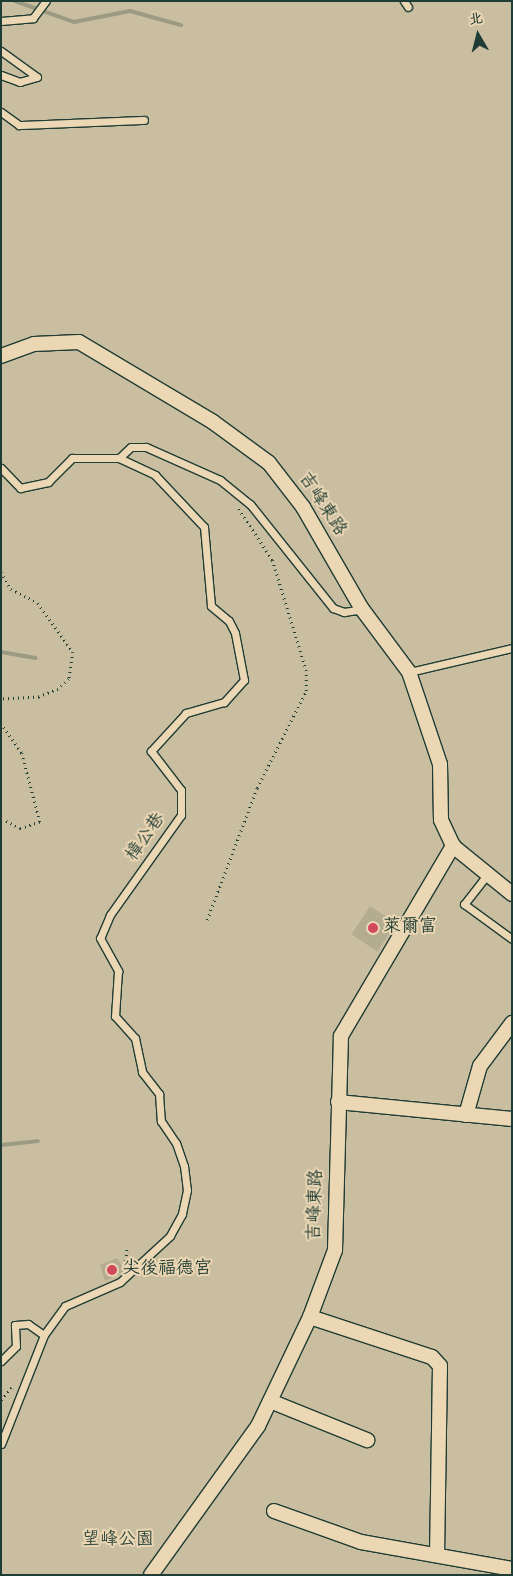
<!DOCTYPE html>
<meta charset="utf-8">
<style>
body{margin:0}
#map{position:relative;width:513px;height:1576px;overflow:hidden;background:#ecd7b5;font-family:Dekko,"LXGW WenKai TC",sans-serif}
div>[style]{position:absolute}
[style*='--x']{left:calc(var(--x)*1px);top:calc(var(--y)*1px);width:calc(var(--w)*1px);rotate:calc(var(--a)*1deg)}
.green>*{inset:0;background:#cabea0;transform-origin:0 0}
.stream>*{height:4px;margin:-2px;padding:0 2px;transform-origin:2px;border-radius:2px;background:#9a9b82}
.building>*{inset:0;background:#b3ac91;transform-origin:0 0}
.path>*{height:2.5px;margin-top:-1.25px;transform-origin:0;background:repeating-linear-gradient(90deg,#1f3d34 0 1px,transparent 0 5px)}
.roads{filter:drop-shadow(1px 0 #1f3d34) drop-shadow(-1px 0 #1f3d34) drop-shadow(0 1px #1f3d34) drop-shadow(0 -1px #1f3d34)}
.service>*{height:7px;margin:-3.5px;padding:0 3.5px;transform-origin:3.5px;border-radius:3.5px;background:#ecd7b5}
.minor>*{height:14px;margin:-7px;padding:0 7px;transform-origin:7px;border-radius:7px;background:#ecd7b5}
.dots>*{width:14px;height:14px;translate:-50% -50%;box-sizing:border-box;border:2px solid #ecd7b5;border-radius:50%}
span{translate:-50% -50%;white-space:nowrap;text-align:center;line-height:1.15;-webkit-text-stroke:4px #ecd7b5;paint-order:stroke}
.street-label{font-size:18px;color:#1f3d34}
.poi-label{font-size:18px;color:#1f3d34}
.left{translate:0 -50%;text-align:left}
.park-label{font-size:18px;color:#304a3f}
.frame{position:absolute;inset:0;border:2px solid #1f3d34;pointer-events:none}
.north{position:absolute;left:453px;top:10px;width:50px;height:50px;-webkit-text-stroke:4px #ecd7b5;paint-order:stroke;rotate:352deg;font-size:14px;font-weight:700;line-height:20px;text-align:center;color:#1f3d34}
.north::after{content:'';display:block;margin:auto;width:18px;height:22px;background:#1f3d34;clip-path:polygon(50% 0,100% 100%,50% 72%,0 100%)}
</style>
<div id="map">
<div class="green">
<div style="left:1px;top:1px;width:511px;height:1574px"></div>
</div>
<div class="stream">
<div style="--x:15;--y:1;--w:63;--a:19.6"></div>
<div style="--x:74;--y:22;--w:57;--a:-11.1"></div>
<div style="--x:130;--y:11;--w:53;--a:15.4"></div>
<div style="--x:1;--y:652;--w:35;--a:10"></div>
<div style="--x:1;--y:1145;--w:37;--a:-6"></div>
</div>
<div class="building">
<div style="left:370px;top:906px;width:31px;height:34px;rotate:33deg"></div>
<div style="clip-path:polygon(117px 1258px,125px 1271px,105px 1281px,100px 1265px)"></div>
</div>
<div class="path">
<div style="--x:1;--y:572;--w:20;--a:60"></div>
<div style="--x:11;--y:589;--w:30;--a:27"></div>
<div style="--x:38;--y:603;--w:60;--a:54.5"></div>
<div style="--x:73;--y:652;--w:27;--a:98"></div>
<div style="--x:69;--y:679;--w:15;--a:138"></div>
<div style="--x:58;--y:689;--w:21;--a:157"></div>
<div style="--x:39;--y:697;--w:38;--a:177"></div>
<div style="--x:1;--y:723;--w:37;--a:55"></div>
<div style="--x:22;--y:753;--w:71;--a:75.4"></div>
<div style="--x:40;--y:822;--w:21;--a:161"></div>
<div style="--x:20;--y:829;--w:18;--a:-151"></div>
<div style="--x:207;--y:920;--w:141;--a:-69.3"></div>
<div style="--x:257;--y:788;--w:109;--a:-63.2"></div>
<div style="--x:306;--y:691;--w:20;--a:-90"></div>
<div style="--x:306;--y:671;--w:116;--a:-107"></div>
<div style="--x:272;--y:560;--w:64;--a:-123.4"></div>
<div style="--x:125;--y:1266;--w:19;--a:-84"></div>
<div style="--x:1;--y:1400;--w:17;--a:-50"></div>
</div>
<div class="roads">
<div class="service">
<div style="--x:404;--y:1;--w:7;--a:56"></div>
<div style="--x:1;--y:21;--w:32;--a:-5"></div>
<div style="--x:33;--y:18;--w:21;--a:-53"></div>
<div style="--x:1;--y:51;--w:44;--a:35.8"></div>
<div style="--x:37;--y:77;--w:18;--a:164"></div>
<div style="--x:20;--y:82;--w:20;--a:-160"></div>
<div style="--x:1;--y:112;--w:22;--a:36"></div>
<div style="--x:19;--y:125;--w:125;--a:-2.3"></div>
<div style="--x:119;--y:458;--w:16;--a:-43"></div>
<div style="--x:131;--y:447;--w:15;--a:0"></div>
<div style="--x:146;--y:447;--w:81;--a:24"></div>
<div style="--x:220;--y:480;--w:38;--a:39"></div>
<div style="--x:250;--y:504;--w:133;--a:51.4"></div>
<div style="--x:333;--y:608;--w:12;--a:20"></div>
<div style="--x:344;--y:612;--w:18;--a:-9"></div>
<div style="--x:1;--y:468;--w:28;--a:46"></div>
<div style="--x:20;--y:488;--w:29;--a:-12"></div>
<div style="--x:48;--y:482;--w:34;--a:-45"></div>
<div style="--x:72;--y:458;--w:47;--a:0"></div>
<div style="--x:119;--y:458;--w:40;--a:25"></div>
<div style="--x:155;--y:475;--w:71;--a:46.7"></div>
<div style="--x:204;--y:527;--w:79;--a:84.9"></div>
<div style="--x:211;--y:606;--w:23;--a:40"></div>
<div style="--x:229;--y:621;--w:13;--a:63"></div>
<div style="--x:235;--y:633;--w:48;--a:79.2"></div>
<div style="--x:244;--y:680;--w:30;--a:132"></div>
<div style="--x:224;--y:702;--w:40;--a:164"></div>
<div style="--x:186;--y:713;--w:52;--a:132.6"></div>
<div style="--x:151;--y:751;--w:49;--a:52.4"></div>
<div style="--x:181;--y:790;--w:25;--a:90"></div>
<div style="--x:181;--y:815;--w:123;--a:125.4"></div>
<div style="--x:110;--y:915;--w:25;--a:113"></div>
<div style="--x:100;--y:938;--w:38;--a:61"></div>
<div style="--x:118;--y:971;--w:45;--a:93.8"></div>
<div style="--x:115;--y:1016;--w:30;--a:48"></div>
<div style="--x:135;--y:1038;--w:35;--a:78"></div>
<div style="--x:142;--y:1072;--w:28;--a:52"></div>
<div style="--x:159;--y:1094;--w:27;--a:86"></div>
<div style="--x:161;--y:1121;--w:27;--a:56"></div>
<div style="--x:176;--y:1143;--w:24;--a:71"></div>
<div style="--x:184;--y:1166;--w:24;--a:83"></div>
<div style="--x:187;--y:1190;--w:25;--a:102"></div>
<div style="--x:182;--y:1214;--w:25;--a:119"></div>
<div style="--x:170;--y:1236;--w:68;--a:137.4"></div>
<div style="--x:120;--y:1282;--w:60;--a:156.4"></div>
<div style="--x:65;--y:1306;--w:36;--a:126"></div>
<div style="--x:44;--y:1335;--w:117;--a:111.5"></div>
<div style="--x:409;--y:672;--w:106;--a:-13.1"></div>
<div style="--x:487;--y:875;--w:37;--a:128"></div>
<div style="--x:464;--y:904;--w:59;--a:36.1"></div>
<div style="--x:1;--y:1361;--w:21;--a:-45"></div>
<div style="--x:16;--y:1346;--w:21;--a:-93"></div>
<div style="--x:15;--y:1325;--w:13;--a:-4"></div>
<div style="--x:28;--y:1324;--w:19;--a:35"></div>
</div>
<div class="minor">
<div style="--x:1;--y:356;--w:35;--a:-20"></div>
<div style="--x:34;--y:344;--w:45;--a:-2.5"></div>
<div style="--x:79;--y:342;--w:156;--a:30.8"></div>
<div style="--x:213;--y:422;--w:69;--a:36.2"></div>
<div style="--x:269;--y:463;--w:56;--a:52.3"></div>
<div style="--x:303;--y:507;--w:118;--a:60"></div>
<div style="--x:362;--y:609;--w:79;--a:53.3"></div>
<div style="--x:409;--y:672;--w:97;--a:71.4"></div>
<div style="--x:440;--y:764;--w:56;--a:89"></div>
<div style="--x:441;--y:820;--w:29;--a:65"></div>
<div style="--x:453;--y:846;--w:76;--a:39.1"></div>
<div style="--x:338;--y:1102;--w:175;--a:5.6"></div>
<div style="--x:466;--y:1115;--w:51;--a:-74.1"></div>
<div style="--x:480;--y:1066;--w:54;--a:-53.3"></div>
<div style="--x:310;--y:1317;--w:128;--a:18.2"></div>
<div style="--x:432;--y:1357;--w:12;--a:48"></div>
<div style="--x:440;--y:1366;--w:189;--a:90.9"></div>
<div style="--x:270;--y:1401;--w:105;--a:21.9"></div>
<div style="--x:274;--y:1511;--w:92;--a:19.6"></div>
<div style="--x:361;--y:1542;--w:153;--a:10.1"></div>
<div style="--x:151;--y:1575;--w:183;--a:-54.3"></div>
<div style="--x:258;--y:1426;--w:121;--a:-64.5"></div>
<div style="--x:310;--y:1317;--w:72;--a:-69.5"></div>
<div style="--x:335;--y:1250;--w:214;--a:-88.4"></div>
<div style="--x:341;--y:1036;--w:221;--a:-59.5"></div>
</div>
</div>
<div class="dots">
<div style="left:373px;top:928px;background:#d1495b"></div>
<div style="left:112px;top:1270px;background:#d1495b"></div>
</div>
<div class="street-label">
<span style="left:321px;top:505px;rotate:57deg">吉峰東路</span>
<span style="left:147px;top:838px;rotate:-55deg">樟公巷</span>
<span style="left:317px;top:1205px;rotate:-88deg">吉峰東路</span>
</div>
<div class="poi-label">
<span class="left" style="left:383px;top:928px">萊爾富</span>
<span class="left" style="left:122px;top:1270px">尖後福德宮</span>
</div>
<div class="park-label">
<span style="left:118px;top:1541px">望峰公園</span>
</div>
<div class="frame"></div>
<div class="north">北</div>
</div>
